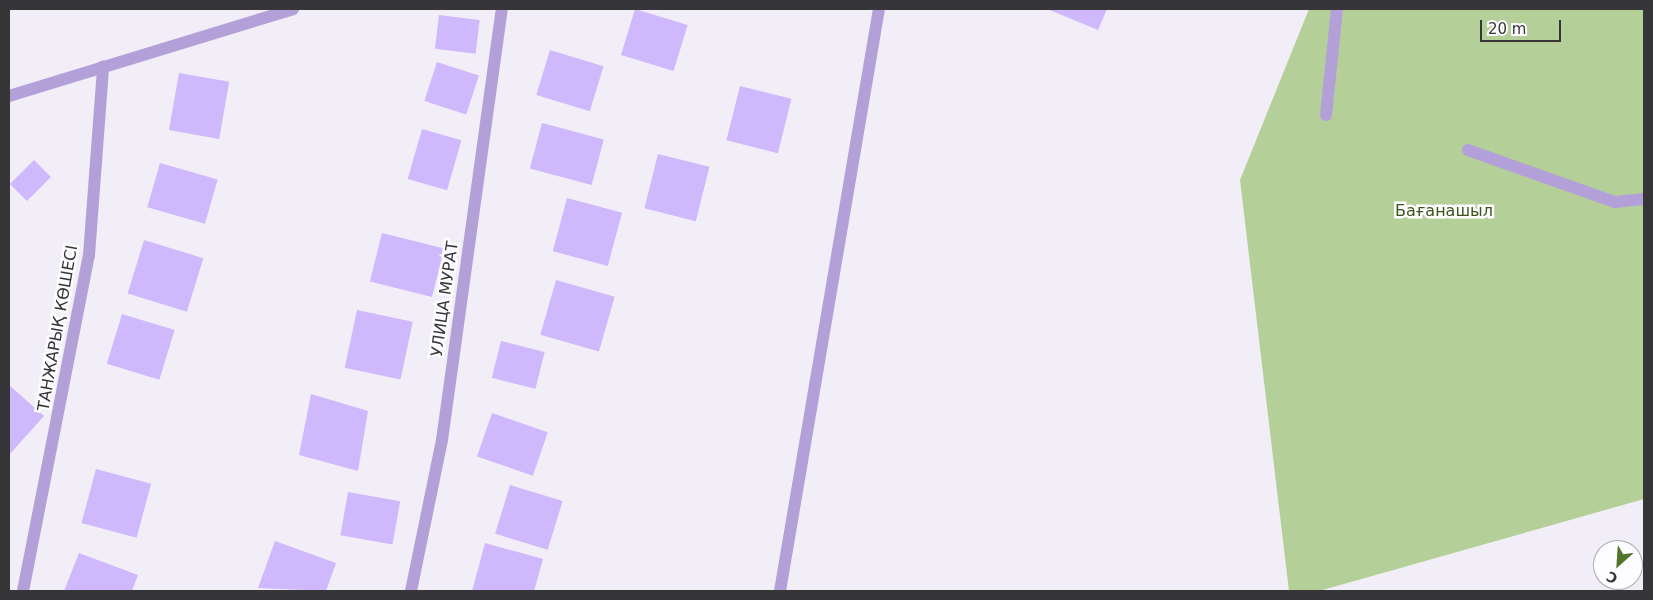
<!DOCTYPE html>
<meta charset="utf-8">
<style>
body{margin:0}
#map{position:relative;width:1653px;height:600px;overflow:hidden;background:#f1eef7;font-family:"DejaVu Sans",sans-serif}
div>[style]{position:absolute}
[style*='--x']{left:calc(var(--x)*1px);top:calc(var(--y)*1px);width:calc(var(--w)*1px);rotate:calc(var(--a)*1deg)}
.green>*{inset:0;background:#b4cf98}
.building>*{inset:0;background:#d0b8fc;transform-origin:0 0}
.service>*{height:12px;margin:-6px;padding:0 6px;transform-origin:6px;border-radius:6px;background:#b4a0d8}
.minor>*{height:12px;margin:-6px;padding:0 6px;transform-origin:6px;border-radius:6px;background:#b4a0d8}
span{translate:-50% -50%;white-space:nowrap;text-align:center;line-height:1.15;-webkit-text-stroke:5px #fdfcfe;paint-order:stroke}
.park-label{font-size:16px;color:#3c551a}
.street-label{font-size:16px;color:#363538}
.frame{position:absolute;inset:0;border:10px solid #363538;pointer-events:none}
.north{position:absolute;left:1593px;top:540px;width:50px;height:50px;box-sizing:border-box;background:#fdfcfe;border:1px solid #adacaf;border-radius:50%;rotate:206deg;font-size:14px;font-weight:700;line-height:20px;text-align:center;color:#363538}
.north::after{content:'';display:block;margin:auto;width:18px;height:22px;background:#54742a;clip-path:polygon(50% 0,100% 100%,50% 72%,0 100%)}
.scale{position:absolute;left:1480px;top:20px;width:81px;height:22px;box-sizing:border-box;border:2px solid #363538;border-top:0;padding-left:6px;font-size:15px;line-height:18px;white-space:nowrap;color:#363538;-webkit-text-stroke:4px #fdfcfe;paint-order:stroke}
</style>
<div id="map">
<div class="green">
<div style="clip-path:polygon(1309px 9px,1644px 9px,1644px 499px,1319px 591px,1289px 591px,1240px 180px)"></div>
</div>
<div class="building">
<div style="left:635px;top:9px;width:55px;height:48px;rotate:17deg"></div>
<div style="clip-path:polygon(1047px 9px,1107px 9px,1098px 30px)"></div>
<div style="left:439px;top:15px;width:41px;height:34px;rotate:7deg"></div>
<div style="left:550px;top:50px;width:56px;height:47px;rotate:17deg"></div>
<div style="left:437px;top:62px;width:44px;height:41px;rotate:18deg"></div>
<div style="left:179px;top:73px;width:51px;height:58px;rotate:10deg"></div>
<div style="left:740px;top:86px;width:53px;height:56px;rotate:14deg"></div>
<div style="left:542px;top:123px;width:64px;height:47px;rotate:15deg"></div>
<div style="left:422px;top:129px;width:41px;height:52px;rotate:16deg"></div>
<div style="left:658px;top:154px;width:53px;height:56px;rotate:14deg"></div>
<div style="left:34px;top:160px;width:24px;height:34px;rotate:45deg"></div>
<div style="left:160px;top:163px;width:60px;height:46px;rotate:16deg"></div>
<div style="left:567px;top:198px;width:57px;height:55px;rotate:15deg"></div>
<div style="left:382px;top:233px;width:64px;height:50px;rotate:14deg"></div>
<div style="left:144px;top:240px;width:62px;height:56px;rotate:17deg"></div>
<div style="left:556px;top:280px;width:61px;height:57px;rotate:16deg"></div>
<div style="left:357px;top:310px;width:57px;height:59px;rotate:12deg"></div>
<div style="left:122px;top:314px;width:55px;height:52px;rotate:17deg"></div>
<div style="left:501px;top:341px;width:45px;height:38px;rotate:14deg"></div>
<div style="clip-path:polygon(9px 385px,44px 416px,9px 455px)"></div>
<div style="clip-path:polygon(311px 394px,368px 411px,358px 471px,299px 455px)"></div>
<div style="left:492px;top:413px;width:59px;height:46px;rotate:19deg"></div>
<div style="left:96px;top:469px;width:57px;height:56px;rotate:15deg"></div>
<div style="left:510px;top:485px;width:55px;height:51px;rotate:17deg"></div>
<div style="left:348px;top:492px;width:53px;height:44px;rotate:10deg"></div>
<div style="clip-path:polygon(275px 541px,336px 563px,326px 591px,258px 588px)"></div>
<div style="clip-path:polygon(485px 543px,543px 559px,534px 591px,472px 591px)"></div>
<div style="clip-path:polygon(79px 553px,138px 575px,132px 591px,64px 591px)"></div>
</div>
<div class="service">
<div style="--x:1326;--y:115;--w:107;--a:-84.1"></div>
<div style="--x:1468;--y:150;--w:156;--a:19.5"></div>
<div style="--x:1615;--y:202;--w:29;--a:-6"></div>
</div>
<div class="minor">
<div style="--x:9;--y:96;--w:297;--a:-17"></div>
<div style="--x:23;--y:591;--w:342;--a:-78.9"></div>
<div style="--x:89;--y:255;--w:189;--a:-85.7"></div>
<div style="--x:411;--y:591;--w:154;--a:-78.4"></div>
<div style="--x:442;--y:440;--w:435;--a:-82.1"></div>
<div style="--x:780;--y:591;--w:590;--a:-80.35"></div>
</div>
<div class="park-label">
<span style="left:1444px;top:211px">Бағанашыл</span>
</div>
<div class="street-label">
<span style="left:445px;top:299px;rotate:-82deg">УЛИЦА МУРАТ</span>
<span style="left:58px;top:328px;rotate:-80deg">ТАНЖАРЫҚ КӨШЕСІ</span>
</div>
<div class="frame"></div>
<div class="north">С</div>
<div class="scale">20 m</div>
</div>
